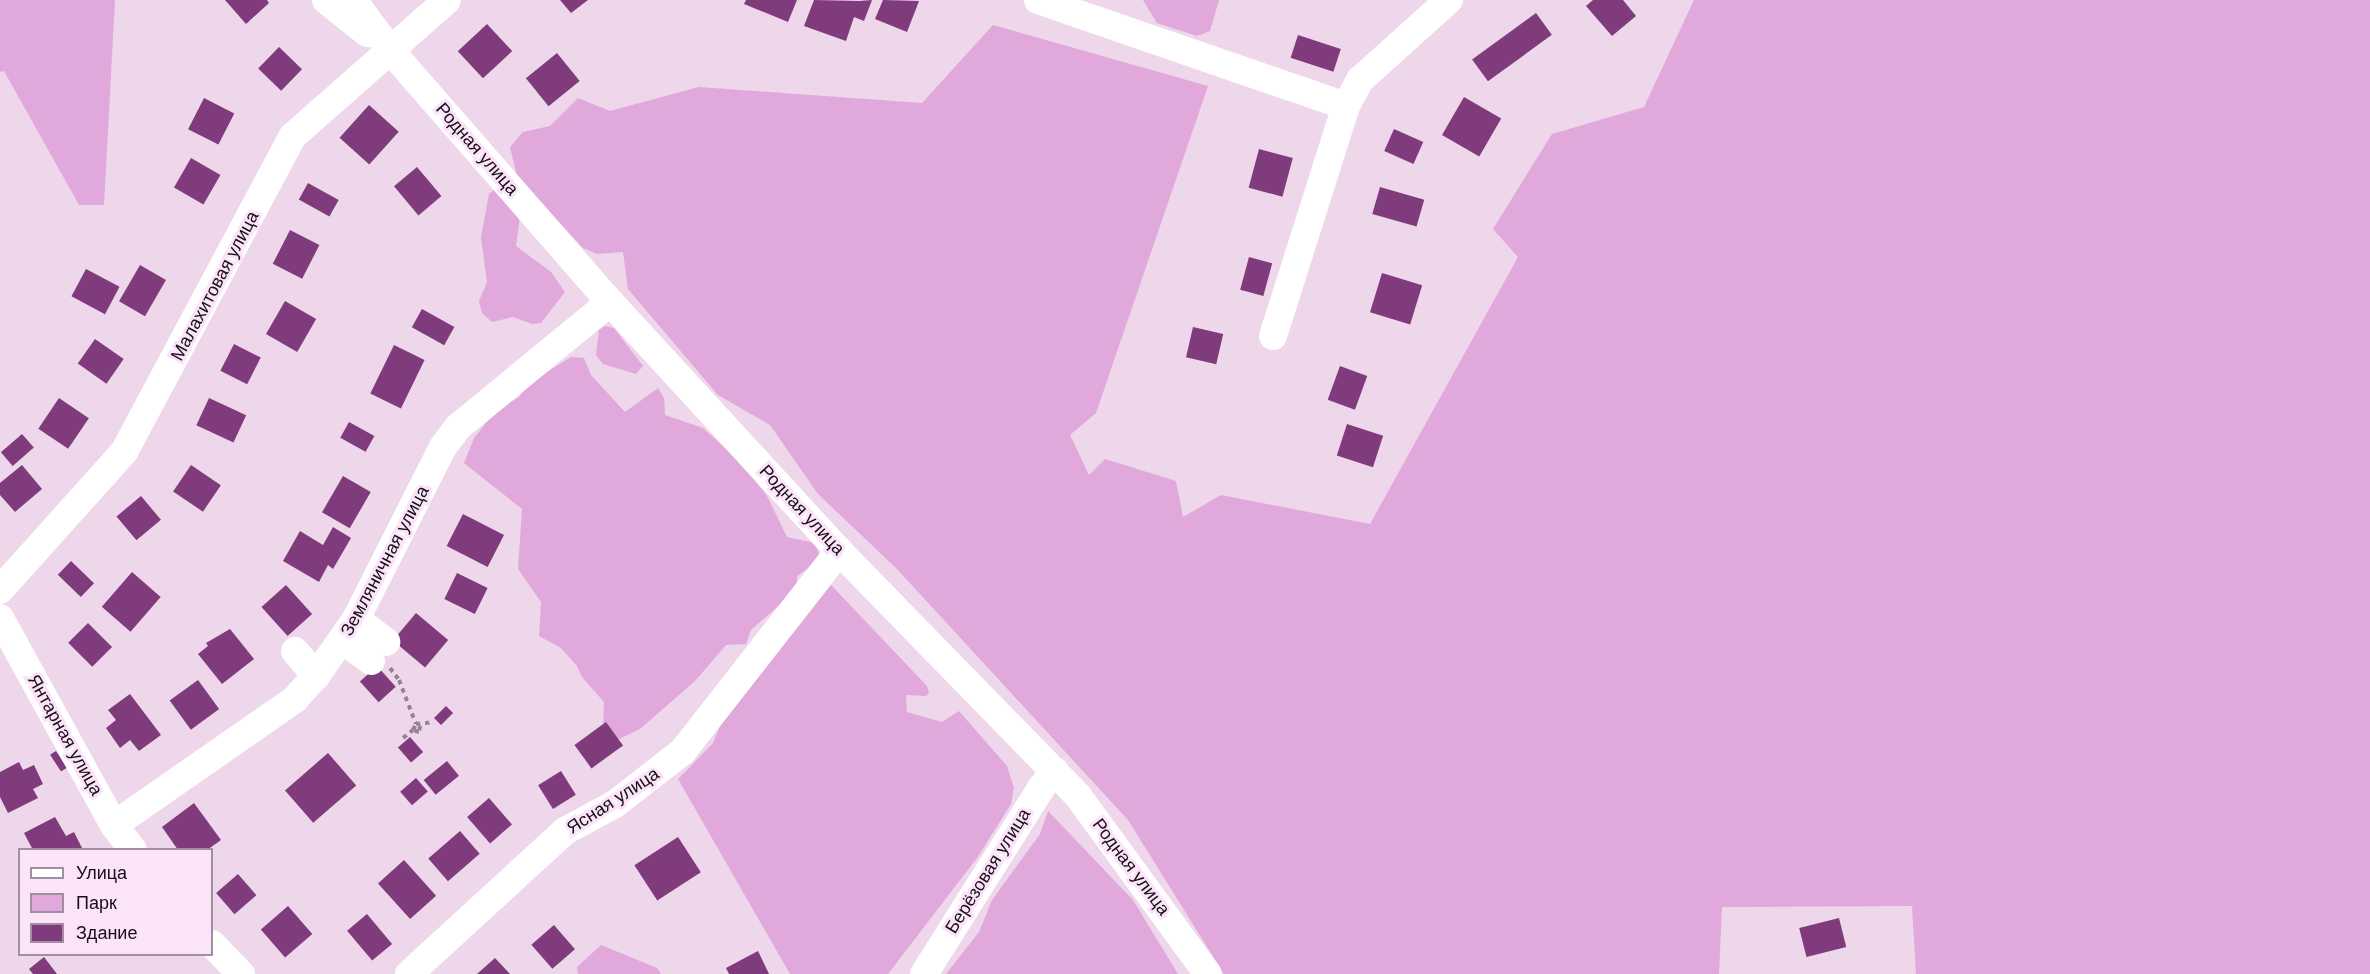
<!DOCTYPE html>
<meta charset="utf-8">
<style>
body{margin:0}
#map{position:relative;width:2370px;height:974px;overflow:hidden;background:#eed6eb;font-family:"DM Sans",sans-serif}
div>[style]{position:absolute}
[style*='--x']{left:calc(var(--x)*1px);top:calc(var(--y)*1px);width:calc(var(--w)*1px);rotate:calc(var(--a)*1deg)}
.green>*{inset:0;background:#e1a8dc}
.building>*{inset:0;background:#7f3b7c;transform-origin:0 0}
.path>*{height:4px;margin-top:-2px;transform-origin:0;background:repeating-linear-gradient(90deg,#958393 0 4.5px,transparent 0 9px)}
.minor>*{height:28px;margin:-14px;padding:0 14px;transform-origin:14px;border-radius:14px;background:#fff}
span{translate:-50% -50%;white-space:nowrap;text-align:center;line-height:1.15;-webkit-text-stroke:6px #fbe3f9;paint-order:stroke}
.street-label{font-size:18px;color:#181018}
.legend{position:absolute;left:18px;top:848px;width:195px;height:108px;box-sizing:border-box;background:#fbe3f9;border:2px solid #a08f9f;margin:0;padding:8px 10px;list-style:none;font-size:18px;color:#181018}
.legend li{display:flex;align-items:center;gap:12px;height:30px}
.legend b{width:30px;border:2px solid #a08f9f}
</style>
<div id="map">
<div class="green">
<div style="clip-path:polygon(0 0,115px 0,104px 205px,79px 205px,4px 71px,0 72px)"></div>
<div style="clip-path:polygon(1143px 0,1219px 0,1210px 31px,1197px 36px,1157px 23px)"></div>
<div style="clip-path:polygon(1694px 0,2370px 0,2370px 974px,1916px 974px,1912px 906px,1722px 907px,1719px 974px,1224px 974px,1128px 820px,896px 568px,818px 494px,770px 425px,718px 395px,628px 289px,623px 252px,597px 254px,583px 248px,517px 176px,510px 147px,523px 132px,550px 126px,578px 98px,610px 111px,699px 87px,922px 103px,993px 25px,1208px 86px,1096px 413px,1070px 435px,1089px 475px,1105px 459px,1176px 481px,1183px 517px,1221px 495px,1370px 524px,1518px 257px,1493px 229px,1552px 134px,1644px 107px)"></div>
<div style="clip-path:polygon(494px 190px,520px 216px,516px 246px,551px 272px,565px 292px,541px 323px,532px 324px,513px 317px,492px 322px,482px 313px,479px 301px,487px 282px,481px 237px,489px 194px)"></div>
<div style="clip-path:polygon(605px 326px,614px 328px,643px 366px,636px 374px,603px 364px,596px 355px,599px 330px)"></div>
<div style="clip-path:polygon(571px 357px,584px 358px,591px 375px,625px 412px,658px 388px,664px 398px,665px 415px,703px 428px,741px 463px,767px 496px,787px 537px,815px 543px,821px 559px,797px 576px,797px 589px,751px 630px,746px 644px,726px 645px,695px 681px,640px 729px,615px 741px,603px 727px,604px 702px,582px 677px,577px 666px,561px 648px,539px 636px,541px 602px,518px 569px,522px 509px,464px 463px,474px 438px,494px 413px,519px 397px,528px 384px)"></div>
<div style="clip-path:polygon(831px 585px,927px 686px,929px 693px,926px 696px,906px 695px,907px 712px,942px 722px,959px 711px,1007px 766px,1014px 788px,1011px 804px,977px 858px,888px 974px,790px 974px,678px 779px,713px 743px,720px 726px)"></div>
<div style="clip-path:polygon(1048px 811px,1133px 900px,1178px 974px,946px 974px,979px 932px,992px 900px,1040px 834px)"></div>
<div style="clip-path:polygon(601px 945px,657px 968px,661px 974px,578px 974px,577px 967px)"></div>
</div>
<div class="building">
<div style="clip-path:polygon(225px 0,267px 0,269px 3px,246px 24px)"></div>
<div style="clip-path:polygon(560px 0,588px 0,571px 13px)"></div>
<div style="clip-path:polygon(746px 0,797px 0,788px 22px,744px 4px)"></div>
<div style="clip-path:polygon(814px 0,859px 1px,872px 0,864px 21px,854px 17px,846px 41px,804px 26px)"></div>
<div style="clip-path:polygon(883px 0,919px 1px,907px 32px,875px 19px)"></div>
<div style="clip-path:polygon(1593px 0,1623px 0,1636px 16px,1612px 36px,1586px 6px)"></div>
<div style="left:1536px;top:13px;width:27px;height:79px;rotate:54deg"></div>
<div style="left:487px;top:24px;width:37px;height:40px;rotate:47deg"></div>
<div style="left:1298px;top:35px;width:45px;height:24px;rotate:18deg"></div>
<div style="left:279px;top:47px;width:32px;height:30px;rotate:44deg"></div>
<div style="left:557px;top:53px;width:36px;height:40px;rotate:51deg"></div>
<div style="left:1464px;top:97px;width:43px;height:44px;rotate:30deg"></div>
<div style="left:204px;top:98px;width:34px;height:35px;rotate:27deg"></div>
<div style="left:369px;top:105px;width:40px;height:44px;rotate:42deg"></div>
<div style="left:1394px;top:129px;width:32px;height:24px;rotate:24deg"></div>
<div style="left:1259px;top:149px;width:35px;height:40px;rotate:15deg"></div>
<div style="left:191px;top:158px;width:34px;height:34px;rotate:30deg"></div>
<div style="left:417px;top:167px;width:38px;height:30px;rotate:50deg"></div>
<div style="left:308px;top:183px;width:35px;height:19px;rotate:29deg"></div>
<div style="left:1380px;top:187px;width:46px;height:28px;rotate:16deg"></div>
<div style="left:290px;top:230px;width:33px;height:38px;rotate:27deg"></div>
<div style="left:1249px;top:257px;width:24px;height:34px;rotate:15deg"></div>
<div style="left:140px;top:265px;width:30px;height:42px;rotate:30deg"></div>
<div style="left:86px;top:269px;width:38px;height:31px;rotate:28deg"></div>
<div style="left:1382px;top:273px;width:42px;height:41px;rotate:17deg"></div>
<div style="left:285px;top:301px;width:36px;height:38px;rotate:30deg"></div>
<div style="left:422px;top:309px;width:37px;height:21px;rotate:29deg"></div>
<div style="left:1193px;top:327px;width:31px;height:31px;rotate:13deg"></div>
<div style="left:95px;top:339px;width:35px;height:30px;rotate:35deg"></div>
<div style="left:234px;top:344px;width:30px;height:30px;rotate:27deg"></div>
<div style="left:394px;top:345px;width:34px;height:54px;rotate:26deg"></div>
<div style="left:1340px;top:366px;width:29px;height:36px;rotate:20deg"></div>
<div style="left:59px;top:398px;width:36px;height:37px;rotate:34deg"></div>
<div style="left:209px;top:398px;width:41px;height:30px;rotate:25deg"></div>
<div style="left:349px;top:422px;width:29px;height:18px;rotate:29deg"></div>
<div style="left:1347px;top:424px;width:38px;height:33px;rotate:18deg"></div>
<div style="left:22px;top:434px;width:18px;height:28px;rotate:49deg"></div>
<div style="clip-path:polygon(22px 465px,42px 489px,15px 512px,0 495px,0 483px)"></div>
<div style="left:191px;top:465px;width:36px;height:32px;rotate:34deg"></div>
<div style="left:343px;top:476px;width:32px;height:42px;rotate:30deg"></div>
<div style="left:141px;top:496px;width:31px;height:32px;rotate:50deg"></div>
<div style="left:463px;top:514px;width:46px;height:36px;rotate:27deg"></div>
<div style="clip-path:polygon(333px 527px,351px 538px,333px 569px,328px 565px,319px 582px,283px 561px,300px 531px,323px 545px)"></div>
<div style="left:71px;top:561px;width:32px;height:19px;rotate:44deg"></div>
<div style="left:132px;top:572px;width:38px;height:46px;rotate:41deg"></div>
<div style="left:457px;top:573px;width:34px;height:29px;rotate:26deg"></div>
<div style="left:286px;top:585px;width:39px;height:33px;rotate:48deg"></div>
<div style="left:416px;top:613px;width:42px;height:36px;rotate:40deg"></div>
<div style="left:88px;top:623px;width:34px;height:28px;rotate:45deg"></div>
<div style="clip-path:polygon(230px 629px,254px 659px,222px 684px,198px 654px,208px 646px,206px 643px)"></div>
<div style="left:377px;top:666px;width:28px;height:23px;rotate:48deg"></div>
<div style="left:198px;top:680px;width:36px;height:35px;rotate:54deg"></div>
<div style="clip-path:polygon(130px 694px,161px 735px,139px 751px,130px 740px,120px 748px,106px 728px,116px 720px,108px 710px)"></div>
<div style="left:446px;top:706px;width:10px;height:17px;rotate:45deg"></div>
<div style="left:606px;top:722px;width:29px;height:39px;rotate:54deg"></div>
<div style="left:410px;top:737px;width:20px;height:16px;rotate:49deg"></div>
<div style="left:56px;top:751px;width:20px;height:7px;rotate:57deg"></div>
<div style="left:328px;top:753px;width:43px;height:57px;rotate:49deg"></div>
<div style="left:447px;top:761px;width:19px;height:30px;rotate:51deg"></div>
<div style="clip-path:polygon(19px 762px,23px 770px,34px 765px,43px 784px,33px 789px,38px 798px,8px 813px,0 797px,0 772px)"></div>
<div style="left:561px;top:771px;width:28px;height:27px;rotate:58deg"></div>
<div style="left:416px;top:778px;width:18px;height:21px;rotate:49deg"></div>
<div style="left:489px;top:798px;width:35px;height:29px;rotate:49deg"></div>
<div style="clip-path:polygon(194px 803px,221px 840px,207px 850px,178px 850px,162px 827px)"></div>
<div style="clip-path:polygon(55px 817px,66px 836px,74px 832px,83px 850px,33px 850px,24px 833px)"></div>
<div style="left:460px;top:831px;width:30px;height:42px;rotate:49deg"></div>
<div style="left:678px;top:837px;width:42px;height:52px;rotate:57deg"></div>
<div style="left:404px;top:860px;width:48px;height:35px;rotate:48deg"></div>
<div style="left:238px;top:874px;width:28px;height:29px;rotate:49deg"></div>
<div style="left:288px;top:906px;width:37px;height:36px;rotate:49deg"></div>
<div style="left:367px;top:914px;width:39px;height:26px;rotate:50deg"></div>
<div style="left:1839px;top:918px;width:30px;height:41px;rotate:76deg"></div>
<div style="left:554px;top:925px;width:32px;height:30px;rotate:49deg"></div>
<div style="clip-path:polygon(758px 951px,769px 974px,729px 974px,726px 968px)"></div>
<div style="clip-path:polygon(44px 957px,57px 974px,33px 974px,29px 969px)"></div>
<div style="clip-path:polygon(495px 958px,510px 974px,477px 974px)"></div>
</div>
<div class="path">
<div style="--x:390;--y:668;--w:15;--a:53"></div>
<div style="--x:399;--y:680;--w:47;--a:68.9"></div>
<div style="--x:420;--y:726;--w:6;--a:99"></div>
<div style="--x:419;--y:732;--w:6;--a:-162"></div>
<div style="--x:413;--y:730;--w:7;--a:-63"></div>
<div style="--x:416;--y:724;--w:18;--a:-6"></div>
<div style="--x:403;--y:738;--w:13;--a:-39"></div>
</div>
<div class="minor">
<div style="--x:326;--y:0;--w:53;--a:38.8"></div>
<div style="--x:353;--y:0;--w:62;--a:53.5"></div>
<div style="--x:390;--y:50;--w:335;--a:48.9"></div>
<div style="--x:610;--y:302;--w:338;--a:47.4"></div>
<div style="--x:839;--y:551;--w:342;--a:45.7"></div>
<div style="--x:1078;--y:796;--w:220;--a:53.9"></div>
<div style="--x:1038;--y:0;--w:326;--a:19"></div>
<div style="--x:1273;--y:336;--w:241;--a:-72.4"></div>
<div style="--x:1346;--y:106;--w:30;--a:-62"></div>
<div style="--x:1360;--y:80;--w:120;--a:-42"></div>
<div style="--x:0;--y:590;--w:186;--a:-48.1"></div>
<div style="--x:124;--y:452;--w:358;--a:-61.9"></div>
<div style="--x:293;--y:136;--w:205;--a:-41.4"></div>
<div style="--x:0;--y:618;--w:236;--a:61.2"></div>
<div style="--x:114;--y:825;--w:31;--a:53"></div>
<div style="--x:356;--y:619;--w:38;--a:37"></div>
<div style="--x:343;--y:640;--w:35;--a:37"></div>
<div style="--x:295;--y:651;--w:33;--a:50"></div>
<div style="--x:114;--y:825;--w:221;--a:-34.8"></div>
<div style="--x:295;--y:699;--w:31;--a:-48"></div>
<div style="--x:316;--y:676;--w:70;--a:-54.9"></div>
<div style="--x:356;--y:619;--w:193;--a:-63.2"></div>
<div style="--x:443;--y:447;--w:25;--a:-53"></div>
<div style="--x:458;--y:427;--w:197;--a:-39.4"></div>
<div style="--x:212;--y:944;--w:42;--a:46"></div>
<div style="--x:409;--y:974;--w:212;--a:-42.5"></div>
<div style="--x:565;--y:831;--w:57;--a:-28.4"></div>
<div style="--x:615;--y:804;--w:86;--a:-37.9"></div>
<div style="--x:683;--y:751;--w:254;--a:-52"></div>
<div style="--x:924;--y:974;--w:220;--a:-57.8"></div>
<div style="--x:1041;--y:788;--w:22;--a:-51"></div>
</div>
<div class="street-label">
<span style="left:477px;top:149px;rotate:49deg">Родная улица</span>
<span style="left:215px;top:286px;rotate:-62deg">Малахитовая улица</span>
<span style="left:802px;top:510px;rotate:47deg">Родная улица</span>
<span style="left:385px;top:561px;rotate:-62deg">Земляничная улица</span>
<span style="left:65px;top:735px;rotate:61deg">Янтарная улица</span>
<span style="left:613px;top:801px;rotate:-33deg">Ясная улица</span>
<span style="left:1131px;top:867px;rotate:53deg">Родная улица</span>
<span style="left:988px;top:871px;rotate:-58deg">Берёзовая улица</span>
</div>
<ul class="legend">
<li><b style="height:8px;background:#fff"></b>Улица</li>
<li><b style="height:16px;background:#e1a8dc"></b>Парк</li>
<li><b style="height:16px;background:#7f3b7c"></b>Здание</li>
</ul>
</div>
